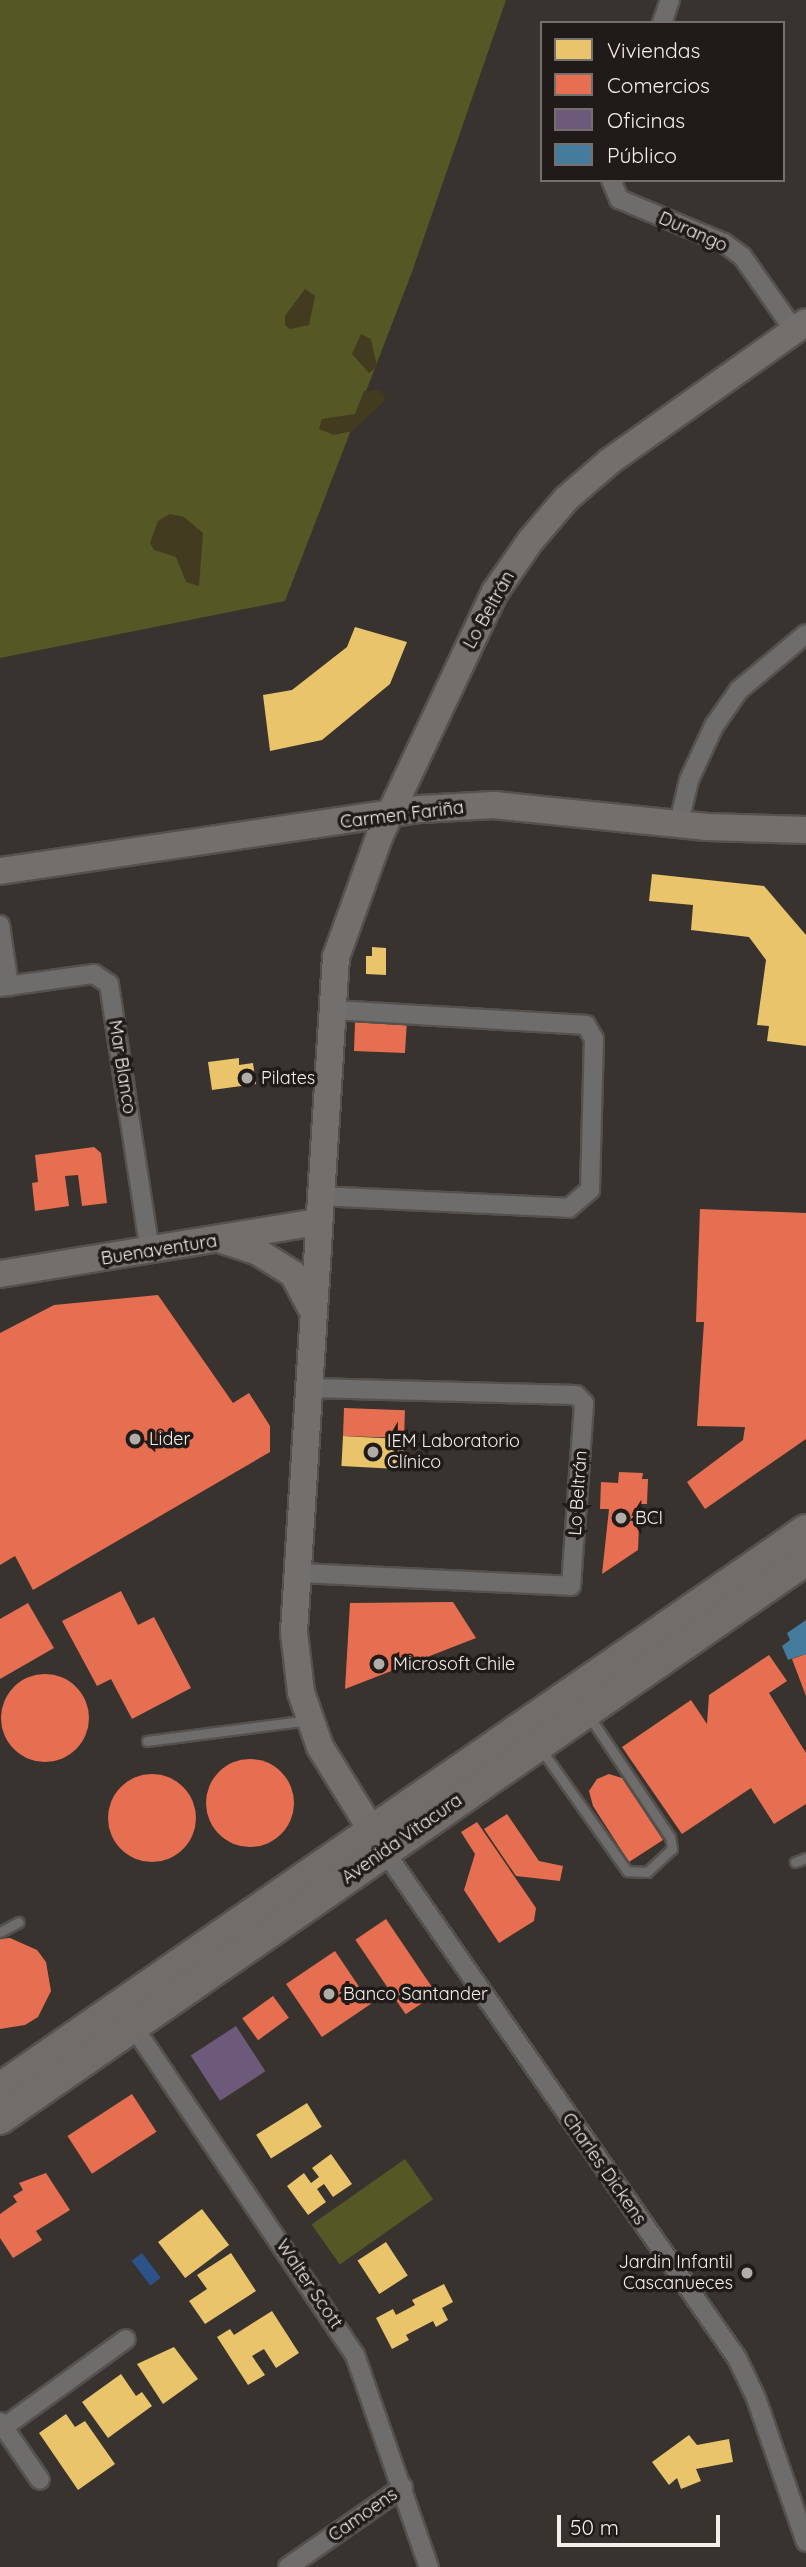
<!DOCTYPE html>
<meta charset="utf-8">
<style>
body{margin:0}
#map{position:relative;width:806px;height:2567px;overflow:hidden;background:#38332f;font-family:Quicksand,sans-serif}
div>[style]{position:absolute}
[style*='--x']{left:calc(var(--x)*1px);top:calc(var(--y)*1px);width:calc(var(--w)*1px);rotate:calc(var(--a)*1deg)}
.green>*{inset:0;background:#555725;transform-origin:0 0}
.sand>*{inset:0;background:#423b1f}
.water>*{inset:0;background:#2d528a;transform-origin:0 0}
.homes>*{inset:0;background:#e9c46a;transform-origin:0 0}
.shops>*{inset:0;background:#e76f51;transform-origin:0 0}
.round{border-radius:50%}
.offices>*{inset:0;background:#6d597a;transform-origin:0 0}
.public>*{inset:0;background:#457b9d}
.roads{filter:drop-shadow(2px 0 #55514e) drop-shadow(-2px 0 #55514e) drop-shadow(0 2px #55514e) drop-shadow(0 -2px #55514e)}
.lane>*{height:9px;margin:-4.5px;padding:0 4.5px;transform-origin:4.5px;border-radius:4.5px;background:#6f6d6b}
.street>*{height:18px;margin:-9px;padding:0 9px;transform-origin:9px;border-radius:9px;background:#6f6d6b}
.secondary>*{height:26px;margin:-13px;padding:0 13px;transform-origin:13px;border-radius:13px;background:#736f6d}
.primary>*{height:30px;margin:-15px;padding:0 15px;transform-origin:15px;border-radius:15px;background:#716d6a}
.dots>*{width:19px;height:19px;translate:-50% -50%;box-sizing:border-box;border:4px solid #201b18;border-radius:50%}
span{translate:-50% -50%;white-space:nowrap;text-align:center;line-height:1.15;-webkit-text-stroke:7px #201b18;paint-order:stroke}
.street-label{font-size:18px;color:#f5efea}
.poi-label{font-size:18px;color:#f5efea}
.left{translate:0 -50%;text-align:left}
.right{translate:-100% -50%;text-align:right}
.legend{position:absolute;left:540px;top:21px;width:245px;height:161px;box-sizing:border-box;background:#201b18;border:2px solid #75706c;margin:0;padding:9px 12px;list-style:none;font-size:21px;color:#f5efea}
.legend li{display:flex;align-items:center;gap:14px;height:35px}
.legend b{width:35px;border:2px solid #75706c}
.scale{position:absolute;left:557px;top:2515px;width:163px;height:32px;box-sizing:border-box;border:4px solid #f5efea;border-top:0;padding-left:9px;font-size:21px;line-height:24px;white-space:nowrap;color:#f5efea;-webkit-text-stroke:5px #201b18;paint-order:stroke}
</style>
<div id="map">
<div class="green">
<div style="clip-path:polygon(0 0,506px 0,412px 272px,285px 601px,0 658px)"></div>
<div style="left:405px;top:2159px;width:49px;height:114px;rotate:55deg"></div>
</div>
<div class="sand">
<div style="clip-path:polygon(305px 289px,315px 296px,309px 325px,290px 329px,285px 325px,285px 316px)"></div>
<div style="clip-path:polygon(361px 334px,371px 339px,377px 366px,369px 373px,352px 354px)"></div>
<div style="clip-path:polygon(378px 390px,385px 395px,384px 402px,352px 431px,334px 435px,319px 429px,322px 419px,355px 414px,364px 391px)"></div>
<div style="clip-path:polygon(170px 514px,184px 517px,203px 533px,199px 586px,186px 582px,176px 557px,154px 550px,150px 543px,158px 521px)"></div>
</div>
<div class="water">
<div style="left:142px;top:2253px;width:31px;height:13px;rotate:53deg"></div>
</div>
<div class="homes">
<div style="clip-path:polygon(355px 627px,407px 642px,390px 684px,322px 740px,270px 751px,263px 695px,292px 690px,347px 647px)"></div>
<div style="clip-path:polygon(652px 874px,764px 886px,806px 935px,806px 1046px,767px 1041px,769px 1026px,757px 1025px,766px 960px,749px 937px,691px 930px,693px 905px,649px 901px)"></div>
<div style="clip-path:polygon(372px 947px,386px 948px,386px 975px,366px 974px,366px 956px,372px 956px)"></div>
<div style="clip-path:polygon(239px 1058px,239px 1065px,253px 1063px,256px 1084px,212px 1090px,208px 1062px)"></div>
<div style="left:343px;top:1436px;width:61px;height:30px;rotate:3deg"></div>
<div style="left:307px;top:2103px;width:28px;height:60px;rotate:58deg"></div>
<div style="clip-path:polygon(331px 2154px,352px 2184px,333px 2197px,324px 2184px,317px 2189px,326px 2202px,308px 2215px,287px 2186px,304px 2173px,311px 2183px,319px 2177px,312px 2168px)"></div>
<div style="left:202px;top:2209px;width:45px;height:55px;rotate:53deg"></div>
<div style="left:386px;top:2242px;width:40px;height:34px;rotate:57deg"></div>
<div style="clip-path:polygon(231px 2253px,256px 2291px,205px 2324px,189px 2301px,207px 2289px,197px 2275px)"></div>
<div style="clip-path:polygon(444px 2284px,453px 2302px,442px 2308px,448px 2320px,436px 2327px,433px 2321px,406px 2335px,409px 2340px,392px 2349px,376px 2318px,393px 2309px,396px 2315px,415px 2305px,412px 2300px)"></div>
<div style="clip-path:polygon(272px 2311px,299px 2353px,276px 2368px,264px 2349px,252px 2356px,265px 2375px,248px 2385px,217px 2337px,230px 2329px,234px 2335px)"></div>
<div style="clip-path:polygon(174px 2347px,198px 2379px,163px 2404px,137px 2364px)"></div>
<div style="clip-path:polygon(121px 2374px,136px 2396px,142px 2392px,152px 2406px,108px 2438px,82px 2402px)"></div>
<div style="clip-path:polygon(66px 2414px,75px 2427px,85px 2421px,115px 2464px,78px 2490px,39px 2433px)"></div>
<div style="clip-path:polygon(689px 2435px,697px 2445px,729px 2439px,733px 2462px,696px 2469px,701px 2481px,681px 2489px,677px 2478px,669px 2485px,652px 2462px)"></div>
</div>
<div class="shops">
<div style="clip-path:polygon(374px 1019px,407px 1020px,405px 1053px,354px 1051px,355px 1022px,374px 1023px)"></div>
<div style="clip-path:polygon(94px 1147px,101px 1153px,107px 1203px,82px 1206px,78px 1175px,65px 1176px,69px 1206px,35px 1211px,32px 1183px,38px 1182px,35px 1155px)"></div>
<div style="clip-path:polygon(700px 1209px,806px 1213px,806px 1439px,705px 1509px,687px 1482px,743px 1440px,745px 1427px,697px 1426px,704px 1322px,696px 1322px)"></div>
<div style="clip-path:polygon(158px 1295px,233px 1403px,249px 1393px,270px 1426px,270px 1452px,33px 1590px,15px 1556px,0 1565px,0 1333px,54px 1305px)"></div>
<div style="left:344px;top:1408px;width:61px;height:28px;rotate:2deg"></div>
<div style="clip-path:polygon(619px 1472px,643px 1473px,642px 1479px,648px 1479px,647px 1504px,641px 1504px,641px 1512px,634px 1511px,633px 1525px,639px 1525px,638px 1550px,602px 1574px,609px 1509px,600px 1509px,601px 1482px,618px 1483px)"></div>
<div style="clip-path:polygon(121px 1591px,138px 1625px,154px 1617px,191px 1688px,132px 1719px,111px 1679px,97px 1686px,62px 1621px)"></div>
<div style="clip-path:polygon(453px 1602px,476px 1638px,345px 1689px,350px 1603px)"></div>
<div style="clip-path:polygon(28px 1603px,54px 1648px,0 1679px,0 1619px)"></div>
<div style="clip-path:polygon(806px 1654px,806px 1696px,792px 1659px)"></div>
<div style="clip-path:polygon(769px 1655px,787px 1681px,769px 1693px,806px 1753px,806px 1804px,774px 1824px,751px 1788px,682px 1834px,622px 1747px,691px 1700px,707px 1724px,709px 1695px)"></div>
<div class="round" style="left:1px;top:1674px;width:88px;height:88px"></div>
<div class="round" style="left:206px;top:1759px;width:88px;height:88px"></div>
<div style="clip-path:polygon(609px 1774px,622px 1778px,663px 1840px,629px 1862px,593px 1806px,589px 1791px,597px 1779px)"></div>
<div class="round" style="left:108px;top:1774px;width:88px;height:88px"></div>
<div style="clip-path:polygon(507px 1814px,539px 1861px,563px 1866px,560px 1881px,516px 1876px,484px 1829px)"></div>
<div style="clip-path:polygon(477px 1822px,536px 1908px,534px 1921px,499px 1943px,464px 1890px,475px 1854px,461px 1832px)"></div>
<div style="left:386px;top:1919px;width:90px;height:37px;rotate:56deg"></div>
<div style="clip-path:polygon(10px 1938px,37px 1950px,46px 1962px,51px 1991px,38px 2017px,25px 2025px,0 2029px,0 1939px)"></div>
<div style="left:335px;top:1951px;width:64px;height:59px;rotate:56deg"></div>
<div style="left:273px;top:1996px;width:27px;height:38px;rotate:54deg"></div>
<div style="left:132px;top:2094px;width:45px;height:77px;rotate:57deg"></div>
<div style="clip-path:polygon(46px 2173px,70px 2210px,36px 2231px,42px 2240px,13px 2258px,0 2238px,0 2214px,17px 2202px,13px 2196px,23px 2190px,19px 2183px)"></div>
</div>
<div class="offices">
<div style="left:236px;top:2026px;width:54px;height:54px;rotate:57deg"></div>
</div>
<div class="public">
<div style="clip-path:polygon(806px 1620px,806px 1654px,788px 1660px,782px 1646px,790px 1640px,787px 1633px)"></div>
</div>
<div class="roads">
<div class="lane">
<div style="--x:147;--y:1741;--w:163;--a:-7.4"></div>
<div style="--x:540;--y:1748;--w:151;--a:54.7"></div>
<div style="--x:627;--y:1871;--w:20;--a:3"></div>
<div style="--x:647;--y:1872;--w:34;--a:-43"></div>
<div style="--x:672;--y:1849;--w:12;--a:-99"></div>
<div style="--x:670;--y:1837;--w:146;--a:-123.8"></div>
<div style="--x:795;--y:1862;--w:12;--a:-20"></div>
<div style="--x:0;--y:1932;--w:21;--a:-28"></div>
</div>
<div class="street">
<div style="--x:662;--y:23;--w:24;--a:-71"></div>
<div style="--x:611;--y:180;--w:21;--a:67"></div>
<div style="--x:619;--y:199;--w:114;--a:22.7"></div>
<div style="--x:724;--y:243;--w:22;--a:36"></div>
<div style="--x:742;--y:256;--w:90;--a:54.9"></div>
<div style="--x:679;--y:823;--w:44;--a:-76.9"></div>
<div style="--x:689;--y:780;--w:60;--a:-65.2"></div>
<div style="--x:714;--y:726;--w:44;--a:-55.2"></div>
<div style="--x:739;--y:690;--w:87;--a:-39.9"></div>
<div style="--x:0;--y:925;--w:62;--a:81.6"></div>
<div style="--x:0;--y:987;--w:95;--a:-7.9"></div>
<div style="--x:94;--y:974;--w:18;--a:34"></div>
<div style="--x:109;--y:984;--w:271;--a:81.3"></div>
<div style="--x:318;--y:1196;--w:251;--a:2.7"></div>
<div style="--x:569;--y:1208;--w:28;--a:-41"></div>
<div style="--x:590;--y:1190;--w:151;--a:-88.5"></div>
<div style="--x:594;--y:1039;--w:16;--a:-120"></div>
<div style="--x:586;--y:1025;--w:256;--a:-176.6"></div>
<div style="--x:299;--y:1573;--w:272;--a:2.7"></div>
<div style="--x:571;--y:1586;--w:183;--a:-85.9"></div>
<div style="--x:584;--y:1403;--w:11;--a:-135"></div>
<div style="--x:576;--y:1395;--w:265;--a:-178.5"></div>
<div style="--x:385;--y:1852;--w:616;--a:55.18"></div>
<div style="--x:737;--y:2358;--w:44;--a:64.6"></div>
<div style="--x:756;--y:2398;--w:152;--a:70.9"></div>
<div style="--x:135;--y:2029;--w:393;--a:56"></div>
<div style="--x:355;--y:2355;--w:225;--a:70.8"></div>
<div style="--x:0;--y:2422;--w:70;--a:55.4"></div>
<div style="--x:4;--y:2427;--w:150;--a:-35.8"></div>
<div style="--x:288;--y:2567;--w:140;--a:-34.8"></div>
</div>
<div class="secondary">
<div style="--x:0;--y:871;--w:425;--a:-8.4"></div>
<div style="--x:420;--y:809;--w:74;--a:-3.1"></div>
<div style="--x:494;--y:805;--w:214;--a:5.9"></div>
<div style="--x:707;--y:827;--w:99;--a:1.7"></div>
<div style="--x:225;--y:1241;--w:35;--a:18"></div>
<div style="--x:258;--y:1252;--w:41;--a:32.2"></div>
<div style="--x:293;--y:1274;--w:38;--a:62"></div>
<div style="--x:0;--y:1274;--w:320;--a:-9.3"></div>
<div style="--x:382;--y:1847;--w:118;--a:-121.8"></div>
<div style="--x:320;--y:1747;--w:58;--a:-109.1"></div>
<div style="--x:301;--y:1692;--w:60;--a:-96.7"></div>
<div style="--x:294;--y:1632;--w:676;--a:-86.44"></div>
<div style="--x:336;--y:957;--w:130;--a:-70.2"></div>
<div style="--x:380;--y:835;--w:269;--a:-64.7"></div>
<div style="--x:495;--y:592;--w:63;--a:-55.3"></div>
<div style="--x:531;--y:540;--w:54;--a:-49.5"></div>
<div style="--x:566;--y:499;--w:58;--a:-40.8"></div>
<div style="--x:610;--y:461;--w:240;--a:-35.3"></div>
</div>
<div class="primary">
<div style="--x:0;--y:2088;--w:980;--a:-34.7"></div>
<div style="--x:0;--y:2119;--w:981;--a:-34.74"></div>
</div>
</div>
<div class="dots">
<div style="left:247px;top:1078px;background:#b3ada9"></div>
<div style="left:135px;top:1439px;background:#b3ada9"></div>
<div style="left:373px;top:1452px;background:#b3ada9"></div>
<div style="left:621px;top:1518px;background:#b3ada9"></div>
<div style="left:379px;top:1664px;background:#b3ada9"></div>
<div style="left:329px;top:1994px;background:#b3ada9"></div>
<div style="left:747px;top:2273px;background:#b3ada9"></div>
</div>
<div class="street-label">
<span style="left:693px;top:232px;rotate:24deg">Durango</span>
<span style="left:489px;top:610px;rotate:-61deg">Lo Beltrán</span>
<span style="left:402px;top:815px;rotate:-7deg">Carmen Fariña</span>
<span style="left:122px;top:1067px;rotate:81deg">Mar Blanco</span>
<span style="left:159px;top:1250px;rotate:-9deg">Buenaventura</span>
<span style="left:578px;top:1493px;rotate:-86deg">Lo Beltrán</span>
<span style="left:402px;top:1839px;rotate:-35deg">Avenida Vitacura</span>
<span style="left:604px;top:2169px;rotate:55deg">Charles Dickens</span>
<span style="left:309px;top:2284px;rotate:56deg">Walter Scott</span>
<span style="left:363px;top:2515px;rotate:-35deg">Camoens</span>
</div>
<div class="poi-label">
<span class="left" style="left:261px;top:1078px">Pilates</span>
<span class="left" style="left:149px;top:1439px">Lider</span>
<span class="left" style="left:387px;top:1452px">IEM Laboratorio<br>Clínico</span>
<span class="left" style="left:635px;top:1518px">BCI</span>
<span class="left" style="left:393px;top:1664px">Microsoft Chile</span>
<span class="left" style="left:343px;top:1994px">Banco Santander</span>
<span class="right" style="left:733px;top:2273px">Jardin Infantil<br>Cascanueces</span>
</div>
<ul class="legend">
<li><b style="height:19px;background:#e9c46a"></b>Viviendas</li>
<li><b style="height:19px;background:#e76f51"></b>Comercios</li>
<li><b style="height:19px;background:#6d597a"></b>Oficinas</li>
<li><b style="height:19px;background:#457b9d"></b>Público</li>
</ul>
<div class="scale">50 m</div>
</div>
